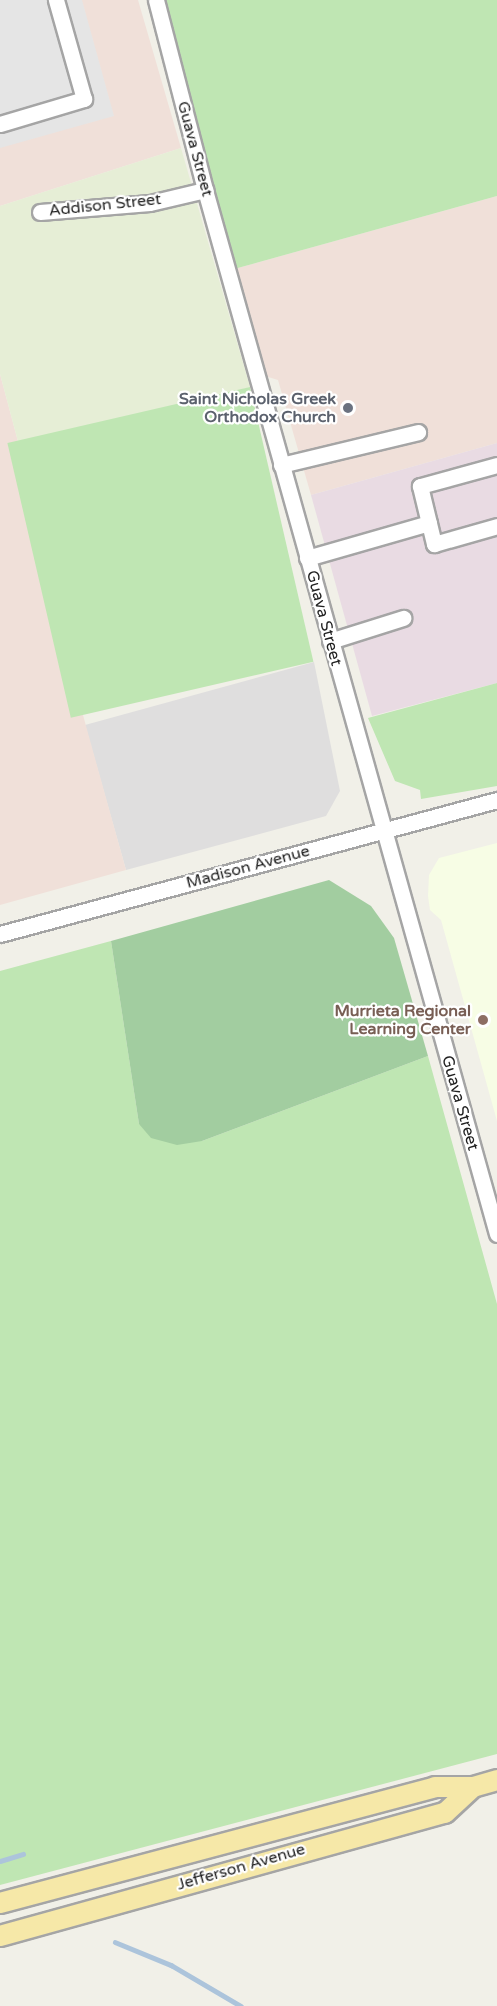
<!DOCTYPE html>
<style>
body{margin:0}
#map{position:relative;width:497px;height:2006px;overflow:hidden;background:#f1f0e8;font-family:"Varela Round",sans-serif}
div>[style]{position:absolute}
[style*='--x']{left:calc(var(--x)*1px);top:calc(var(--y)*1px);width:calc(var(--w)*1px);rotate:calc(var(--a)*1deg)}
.residential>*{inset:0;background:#dfdede}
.commercial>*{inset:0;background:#f0e0d9}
.industrial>*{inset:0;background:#e9dbe3}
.education>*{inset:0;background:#f7fde5}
.farmland>*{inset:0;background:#e6eed6}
.grass>*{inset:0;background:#bfe6b3;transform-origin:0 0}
.forest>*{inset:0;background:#a2cda0}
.parking>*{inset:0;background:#e5e5e5}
.stream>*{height:4.5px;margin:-2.25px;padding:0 2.25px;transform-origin:2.25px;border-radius:2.25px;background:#acc4db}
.roads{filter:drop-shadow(2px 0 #a5a5a5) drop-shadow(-2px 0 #a5a5a5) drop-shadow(0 2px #a5a5a5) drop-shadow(0 -2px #a5a5a5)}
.minor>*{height:15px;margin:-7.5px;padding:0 7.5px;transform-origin:7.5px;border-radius:7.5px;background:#fff}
.major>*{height:20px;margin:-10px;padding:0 10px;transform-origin:10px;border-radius:10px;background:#f6e8a8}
.dots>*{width:16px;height:16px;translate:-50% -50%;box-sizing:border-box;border:3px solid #fff;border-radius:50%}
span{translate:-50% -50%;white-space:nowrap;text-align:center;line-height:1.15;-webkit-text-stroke:4.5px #fff;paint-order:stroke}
.street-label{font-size:16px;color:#212121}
.worship-label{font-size:16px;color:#5b616d;font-weight:700}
.right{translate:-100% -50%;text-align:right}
.education-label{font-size:16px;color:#785e54;font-weight:700}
</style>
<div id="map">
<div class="residential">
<div style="clip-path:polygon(314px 662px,340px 791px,326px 816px,126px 870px,85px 725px)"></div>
</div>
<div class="commercial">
<div style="clip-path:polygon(0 0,138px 0,181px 148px,0 206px)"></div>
<div style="clip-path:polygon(497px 196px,497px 443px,311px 495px,278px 380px,265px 376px,260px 367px,234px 269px)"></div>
<div style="clip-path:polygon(0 374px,20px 449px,10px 452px,126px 870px,0 905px)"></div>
</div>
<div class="industrial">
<div style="clip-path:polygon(497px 443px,497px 683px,372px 716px,311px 495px)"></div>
</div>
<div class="education">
<div style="clip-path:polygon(497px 843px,497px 1121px,441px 920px,430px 910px,428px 896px,429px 875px,439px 858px)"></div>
</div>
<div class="farmland">
<div style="clip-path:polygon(181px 148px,250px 387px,20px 449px,0 374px,0 206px)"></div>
</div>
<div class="grass">
<div style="clip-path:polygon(165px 0,497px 0,497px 196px,234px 269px)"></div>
<div style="left:250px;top:387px;width:282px;height:249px;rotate:77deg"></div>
<div style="clip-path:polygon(497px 683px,497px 786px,421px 799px,420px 790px,395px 781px,368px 718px)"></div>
<div style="clip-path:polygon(111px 941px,139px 1124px,202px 1141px,428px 1056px,497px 1304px,497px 1754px,0 1885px,0 971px)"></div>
</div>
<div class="forest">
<div style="clip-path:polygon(329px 880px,371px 906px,394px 938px,428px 1056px,202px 1141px,177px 1145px,151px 1138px,139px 1124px,111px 941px)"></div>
</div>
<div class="parking">
<div style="clip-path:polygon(0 0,82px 0,114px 116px,0 148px)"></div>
</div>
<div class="stream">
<div style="--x:0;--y:1861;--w:24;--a:-17"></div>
<div style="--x:115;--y:1942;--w:61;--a:22.3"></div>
<div style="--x:171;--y:1965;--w:81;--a:30.4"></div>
</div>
<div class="roads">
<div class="minor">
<div style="--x:156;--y:0;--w:196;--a:75.5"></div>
<div style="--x:205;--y:190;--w:1084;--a:74.37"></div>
<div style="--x:0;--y:124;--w:88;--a:-16.6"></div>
<div style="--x:84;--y:99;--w:103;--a:-105.8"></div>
<div style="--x:40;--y:212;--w:110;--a:-4.7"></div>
<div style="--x:150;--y:203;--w:57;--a:-13.3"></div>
<div style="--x:281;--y:465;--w:141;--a:-13.5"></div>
<div style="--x:497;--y:465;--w:80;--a:164.7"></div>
<div style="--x:420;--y:486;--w:60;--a:76.4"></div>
<div style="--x:434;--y:544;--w:66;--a:-15.9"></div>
<div style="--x:307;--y:558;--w:127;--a:-16"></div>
<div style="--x:330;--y:641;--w:77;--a:-17.5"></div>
<div style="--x:0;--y:934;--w:515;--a:-15.09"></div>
</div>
<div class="major">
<div style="--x:0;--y:1903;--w:450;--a:-14.9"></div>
<div style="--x:435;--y:1787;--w:38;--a:0"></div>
<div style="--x:473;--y:1787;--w:25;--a:-16"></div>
<div style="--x:0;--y:1936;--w:462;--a:-15.5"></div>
<div style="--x:445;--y:1813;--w:38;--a:-43"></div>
</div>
</div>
<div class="dots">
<div style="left:348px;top:408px;background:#6b7280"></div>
<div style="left:483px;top:1020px;background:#8d6e63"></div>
</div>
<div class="street-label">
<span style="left:195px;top:149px;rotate:75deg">Guava Street</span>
<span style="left:105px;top:205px;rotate:-6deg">Addison Street</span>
<span style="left:324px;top:618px;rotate:75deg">Guava Street</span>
<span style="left:248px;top:867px;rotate:-15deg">Madison Avenue</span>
<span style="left:460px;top:1103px;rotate:74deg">Guava Street</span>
<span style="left:241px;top:1867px;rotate:-16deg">Jefferson Avenue</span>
</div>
<div class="worship-label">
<span class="right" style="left:336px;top:408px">Saint Nicholas Greek<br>Orthodox Church</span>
</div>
<div class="education-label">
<span class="right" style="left:471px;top:1020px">Murrieta Regional<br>Learning Center</span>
</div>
</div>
